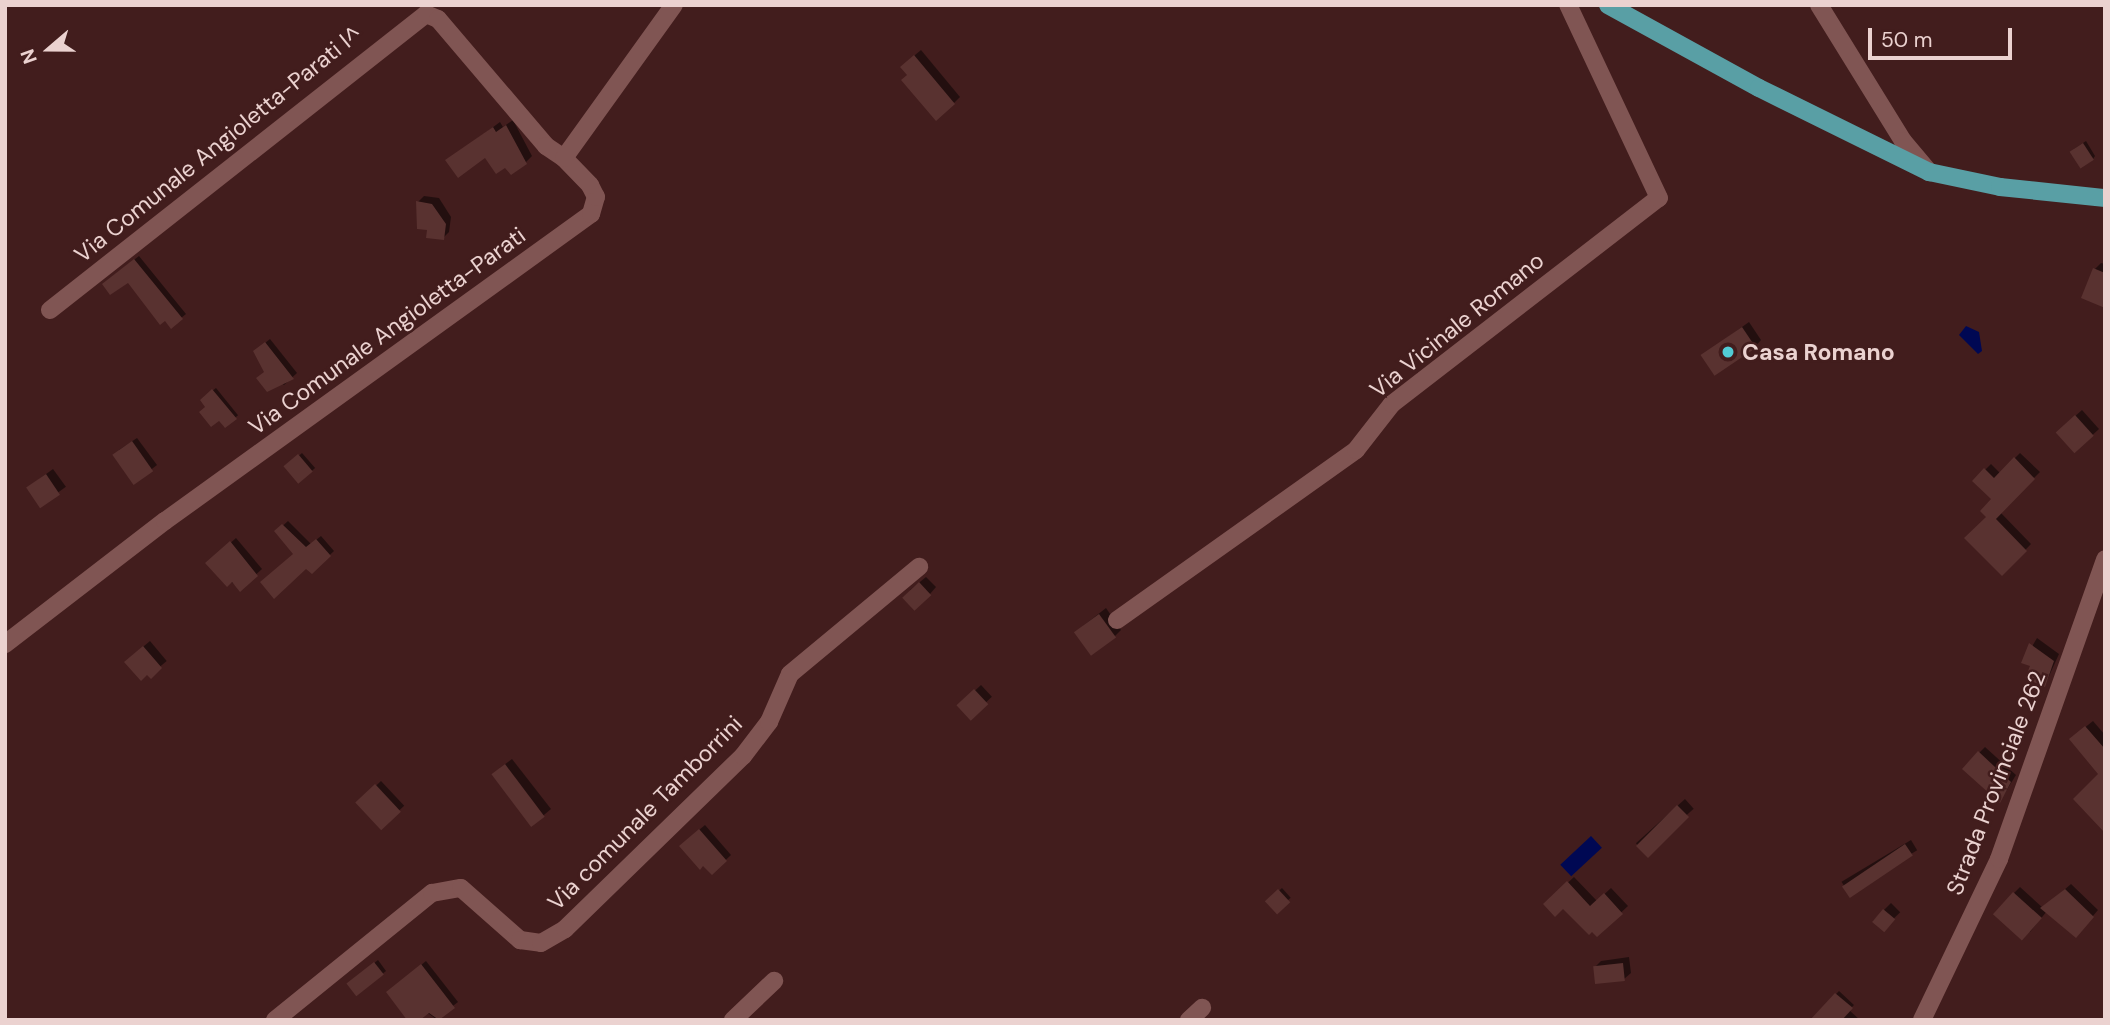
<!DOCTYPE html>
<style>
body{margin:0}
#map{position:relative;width:2110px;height:1025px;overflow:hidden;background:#421d1d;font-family:"DM Sans",sans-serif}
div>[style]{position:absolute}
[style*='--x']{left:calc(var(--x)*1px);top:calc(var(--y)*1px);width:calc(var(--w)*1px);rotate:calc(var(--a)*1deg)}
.water>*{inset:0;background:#000853;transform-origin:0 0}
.shadow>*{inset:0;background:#0007;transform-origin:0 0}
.building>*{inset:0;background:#593230;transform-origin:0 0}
.minor>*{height:18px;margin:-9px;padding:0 9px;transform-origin:9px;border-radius:9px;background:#805553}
.major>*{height:18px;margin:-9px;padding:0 9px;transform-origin:9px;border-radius:9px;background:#599fa5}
.dots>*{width:19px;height:19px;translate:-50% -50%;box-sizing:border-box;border:4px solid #421d1d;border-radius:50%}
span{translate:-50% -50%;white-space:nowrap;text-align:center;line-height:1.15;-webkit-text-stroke:5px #421d1d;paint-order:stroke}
.street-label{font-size:23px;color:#ebd2d0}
.poi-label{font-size:23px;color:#ebd2d0;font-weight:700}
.left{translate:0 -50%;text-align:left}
.frame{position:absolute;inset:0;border:7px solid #ebd2d0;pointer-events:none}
.north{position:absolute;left:14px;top:14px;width:70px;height:70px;-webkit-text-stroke:5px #421d1d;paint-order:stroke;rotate:250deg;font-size:19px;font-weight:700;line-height:28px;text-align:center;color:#ebd2d0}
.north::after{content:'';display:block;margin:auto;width:24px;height:32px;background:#ebd2d0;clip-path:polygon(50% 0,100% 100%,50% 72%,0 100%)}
.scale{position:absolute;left:1868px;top:28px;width:144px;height:32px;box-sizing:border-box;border:4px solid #ebd2d0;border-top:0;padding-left:9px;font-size:21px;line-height:24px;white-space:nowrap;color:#ebd2d0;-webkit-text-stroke:5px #421d1d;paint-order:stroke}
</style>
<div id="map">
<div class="water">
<div style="clip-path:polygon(1966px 326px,1979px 332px,1982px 351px,1978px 354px,1959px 335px)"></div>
<div style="left:1591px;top:836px;width:16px;height:42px;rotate:47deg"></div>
</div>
<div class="shadow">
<div style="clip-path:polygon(921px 50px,960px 97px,954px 103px,909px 75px,908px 61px)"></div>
<div style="clip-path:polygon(513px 120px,532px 156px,526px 162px,506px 165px,485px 156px,447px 161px,500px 122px,503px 127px)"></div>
<div style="clip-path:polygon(2086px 141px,2095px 156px,2093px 159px,2074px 149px)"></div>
<div style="clip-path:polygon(424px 196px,439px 198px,451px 217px,449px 232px,443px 238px,429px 229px,418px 202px)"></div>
<div style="clip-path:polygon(139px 256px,186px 314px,171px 326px,128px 280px,108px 280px)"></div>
<div style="clip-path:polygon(2101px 263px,2105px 264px,2105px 306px,2095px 269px)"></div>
<div style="clip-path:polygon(1749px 322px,1761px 340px,1755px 347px,1703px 355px)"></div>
<div style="clip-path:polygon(270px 339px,297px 373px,284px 385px,266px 372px,260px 347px)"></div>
<div style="left:216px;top:388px;width:35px;height:18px;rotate:51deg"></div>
<div style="clip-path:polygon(2082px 410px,2099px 429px,2075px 451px,2064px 426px)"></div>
<div style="clip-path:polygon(137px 438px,157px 465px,135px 482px,119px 450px)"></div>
<div style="left:302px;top:453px;width:20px;height:21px;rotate:49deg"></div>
<div style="clip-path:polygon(2020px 453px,2040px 472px,2000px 512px,2031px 544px,2002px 574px,1988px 516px,1994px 499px,1974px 481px,1991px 464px,2000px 473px)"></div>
<div style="left:53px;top:469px;width:22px;height:31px;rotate:54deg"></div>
<div style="clip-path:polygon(288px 521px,311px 544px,321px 536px,334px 551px,312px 572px,277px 531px)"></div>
<div style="clip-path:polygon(236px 538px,262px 569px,240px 589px,208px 563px)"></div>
<div style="clip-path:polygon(926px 577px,936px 587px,930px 594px,910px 590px)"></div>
<div style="clip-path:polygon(1106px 608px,1121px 630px,1115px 636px,1083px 626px)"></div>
<div style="clip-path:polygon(2037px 638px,2059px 654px,2045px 685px,2032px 665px,2023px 662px)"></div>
<div style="left:150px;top:641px;width:26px;height:23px;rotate:50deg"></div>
<div style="left:981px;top:685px;width:16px;height:30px;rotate:47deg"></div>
<div style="clip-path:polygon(2093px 721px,2105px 735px,2105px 760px,2078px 733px)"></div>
<div style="clip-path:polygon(1985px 747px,2016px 775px,2000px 801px,1979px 753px)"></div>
<div style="clip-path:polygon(512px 759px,551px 809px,532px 825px,500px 768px)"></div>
<div style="left:381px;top:781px;width:34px;height:31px;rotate:47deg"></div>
<div style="left:1685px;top:799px;width:13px;height:66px;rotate:48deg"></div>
<div style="clip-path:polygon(705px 825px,731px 855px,712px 873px,687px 840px)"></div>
<div style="left:1911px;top:840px;width:12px;height:81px;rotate:59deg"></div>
<div style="clip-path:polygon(1574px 877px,1597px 901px,1611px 888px,1628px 906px,1597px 935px,1563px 907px,1545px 904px)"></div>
<div style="clip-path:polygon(2071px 884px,2098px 910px,2081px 930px,2047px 911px,2030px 932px,2014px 893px,2020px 887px,2043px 908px)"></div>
<div style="left:1282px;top:888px;width:13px;height:19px;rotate:48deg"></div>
<div style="left:1891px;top:903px;width:13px;height:25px;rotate:45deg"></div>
<div style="clip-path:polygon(1629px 957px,1631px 973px,1624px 979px,1595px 967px,1601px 961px)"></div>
<div style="clip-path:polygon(378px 960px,386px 971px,357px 994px,352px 981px)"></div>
<div style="clip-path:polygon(426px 961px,458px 1002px,436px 1019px,393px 988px)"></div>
<div style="clip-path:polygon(1839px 991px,1854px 1005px,1849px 1010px,1860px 1020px,1825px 1020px,1818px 1013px)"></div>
</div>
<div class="building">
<div style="clip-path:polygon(914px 55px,955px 104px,936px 121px,901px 80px,907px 75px,900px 67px)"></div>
<div style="clip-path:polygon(506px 125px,527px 164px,511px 175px,505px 168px,496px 174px,485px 158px,458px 178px,445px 160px,493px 127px,496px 132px)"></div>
<div style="left:2083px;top:143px;width:20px;height:16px;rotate:57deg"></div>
<div style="clip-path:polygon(416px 201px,432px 204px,446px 224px,444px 240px,426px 238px,427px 230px,417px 229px)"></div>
<div style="clip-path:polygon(134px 259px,183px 319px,171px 329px,165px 321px,160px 325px,128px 283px,110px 295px,102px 284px)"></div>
<div style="clip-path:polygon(2093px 268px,2105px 273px,2105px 308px,2081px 298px)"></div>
<div style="left:1742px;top:327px;width:25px;height:50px;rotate:56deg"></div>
<div style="clip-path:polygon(265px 342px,294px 379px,267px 392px,256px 378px,264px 372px,253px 351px)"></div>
<div style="clip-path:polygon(212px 389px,237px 419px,225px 428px,219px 421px,211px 427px,199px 412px,205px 407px,200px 400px)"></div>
<div style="left:2075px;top:415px;width:28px;height:26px;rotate:48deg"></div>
<div style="left:132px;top:441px;width:37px;height:24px;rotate:55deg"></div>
<div style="left:298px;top:454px;width:23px;height:19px;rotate:50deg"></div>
<div style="clip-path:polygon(2014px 457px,2035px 479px,1996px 519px,2027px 551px,2002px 576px,1964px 538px,1986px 517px,1980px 511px,1991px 499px,1972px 481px,1984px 468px,1994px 478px)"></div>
<div style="left:46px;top:474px;width:25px;height:24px;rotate:56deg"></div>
<div style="clip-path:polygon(282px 524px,306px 547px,316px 539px,331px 556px,312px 574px,306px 569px,274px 599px,260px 582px,293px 554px,274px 531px)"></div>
<div style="clip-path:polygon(230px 541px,258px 576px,240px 592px,232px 582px,227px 587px,205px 563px)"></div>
<div style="left:919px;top:582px;width:18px;height:23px;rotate:47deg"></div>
<div style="left:1099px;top:614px;width:29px;height:31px;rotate:54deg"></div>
<div style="clip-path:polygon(2029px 643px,2054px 661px,2045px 687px,2025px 678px,2030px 666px,2021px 663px)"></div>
<div style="clip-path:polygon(143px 646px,162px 668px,151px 679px,147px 675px,141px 681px,124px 662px)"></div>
<div style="left:974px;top:689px;width:21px;height:24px;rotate:47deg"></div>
<div style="clip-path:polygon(2085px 726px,2105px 749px,2105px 833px,2073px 799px,2098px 774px,2069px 739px)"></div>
<div style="clip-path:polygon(1978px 751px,2011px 782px,2000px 803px,1962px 769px)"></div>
<div style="left:505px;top:764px;width:66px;height:17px;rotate:53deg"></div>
<div style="left:375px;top:784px;width:38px;height:27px;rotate:47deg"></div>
<div style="left:1677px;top:805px;width:17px;height:58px;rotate:45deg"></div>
<div style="clip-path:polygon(699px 829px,727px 861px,712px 875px,703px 866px,700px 870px,679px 846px)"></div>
<div style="left:1905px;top:844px;width:14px;height:76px;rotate:56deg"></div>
<div style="clip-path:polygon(1567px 881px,1590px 906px,1604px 893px,1623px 914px,1597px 937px,1592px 932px,1589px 935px,1563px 909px,1555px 917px,1543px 904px)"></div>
<div style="left:1278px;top:889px;width:18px;height:18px;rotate:47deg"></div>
<div style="clip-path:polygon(2065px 889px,2094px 917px,2076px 938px,2040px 908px)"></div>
<div style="left:2013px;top:892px;width:39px;height:30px;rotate:42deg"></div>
<div style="left:1883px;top:909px;width:16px;height:17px;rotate:40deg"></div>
<div style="left:374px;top:962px;width:16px;height:35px;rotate:52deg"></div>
<div style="left:1623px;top:963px;width:18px;height:30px;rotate:84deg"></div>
<div style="clip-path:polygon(421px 964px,455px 1008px,439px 1020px,429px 1013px,420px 1020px,407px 1020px,386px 992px)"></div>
<div style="clip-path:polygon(1835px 993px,1853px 1008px,1842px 1020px,1810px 1020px)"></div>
</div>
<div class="minor">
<div style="--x:1819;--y:5;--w:160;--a:58.3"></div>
<div style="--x:1903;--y:141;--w:40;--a:50"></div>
<div style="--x:50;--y:310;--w:479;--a:-38.2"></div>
<div style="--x:426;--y:14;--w:13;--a:23"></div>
<div style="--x:438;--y:19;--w:167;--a:49.6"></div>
<div style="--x:546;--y:146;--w:22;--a:34"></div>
<div style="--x:1117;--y:620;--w:293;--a:-35.4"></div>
<div style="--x:1356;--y:450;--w:58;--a:-52"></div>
<div style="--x:1392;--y:404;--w:337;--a:-37.7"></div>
<div style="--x:1659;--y:198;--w:213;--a:-115.2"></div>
<div style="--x:5;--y:644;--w:202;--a:-37.6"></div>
<div style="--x:165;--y:521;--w:525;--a:-35.78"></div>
<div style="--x:591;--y:214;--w:18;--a:-74"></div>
<div style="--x:596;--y:197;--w:13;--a:-117"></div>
<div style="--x:590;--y:185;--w:37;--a:-134"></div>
<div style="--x:564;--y:158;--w:188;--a:-54.3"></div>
<div style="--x:275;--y:1020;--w:202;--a:-39"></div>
<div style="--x:432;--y:893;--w:29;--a:-10"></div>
<div style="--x:461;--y:888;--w:79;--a:41.4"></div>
<div style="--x:520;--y:940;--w:21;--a:8"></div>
<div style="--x:541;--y:943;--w:28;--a:-30"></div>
<div style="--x:565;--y:929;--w:248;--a:-44.2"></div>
<div style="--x:743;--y:756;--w:43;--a:-52.6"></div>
<div style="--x:769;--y:722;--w:52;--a:-66.4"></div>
<div style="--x:790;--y:674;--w:168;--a:-39.7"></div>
<div style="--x:733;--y:1020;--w:57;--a:-43.6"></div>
<div style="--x:1189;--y:1020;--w:18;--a:-43"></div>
<div style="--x:1922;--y:1020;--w:178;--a:-64.4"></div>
<div style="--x:1999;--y:859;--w:318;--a:-70.5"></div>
</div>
<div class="major">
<div style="--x:1608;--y:5;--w:172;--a:28.8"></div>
<div style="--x:1759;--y:88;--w:190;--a:26.3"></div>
<div style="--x:1929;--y:172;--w:73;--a:11.9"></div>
<div style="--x:2000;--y:187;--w:106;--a:6"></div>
</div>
<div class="dots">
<div style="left:1728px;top:352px;background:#52ccd5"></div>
</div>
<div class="street-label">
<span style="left:218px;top:144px;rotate:-39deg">Via Comunale Angioletta-Parati I^</span>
<span style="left:1457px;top:325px;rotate:-39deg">Via Vicinale Romano</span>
<span style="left:387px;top:331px;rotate:-36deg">Via Comunale Angioletta-Parati</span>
<span style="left:1996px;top:783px;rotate:-69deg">Strada Provinciale 262</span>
<span style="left:645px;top:813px;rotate:-45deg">Via comunale Tamborrini</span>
</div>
<div class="poi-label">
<span class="left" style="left:1742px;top:352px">Casa Romano</span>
</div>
<div class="frame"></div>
<div class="north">N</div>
<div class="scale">50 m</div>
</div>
